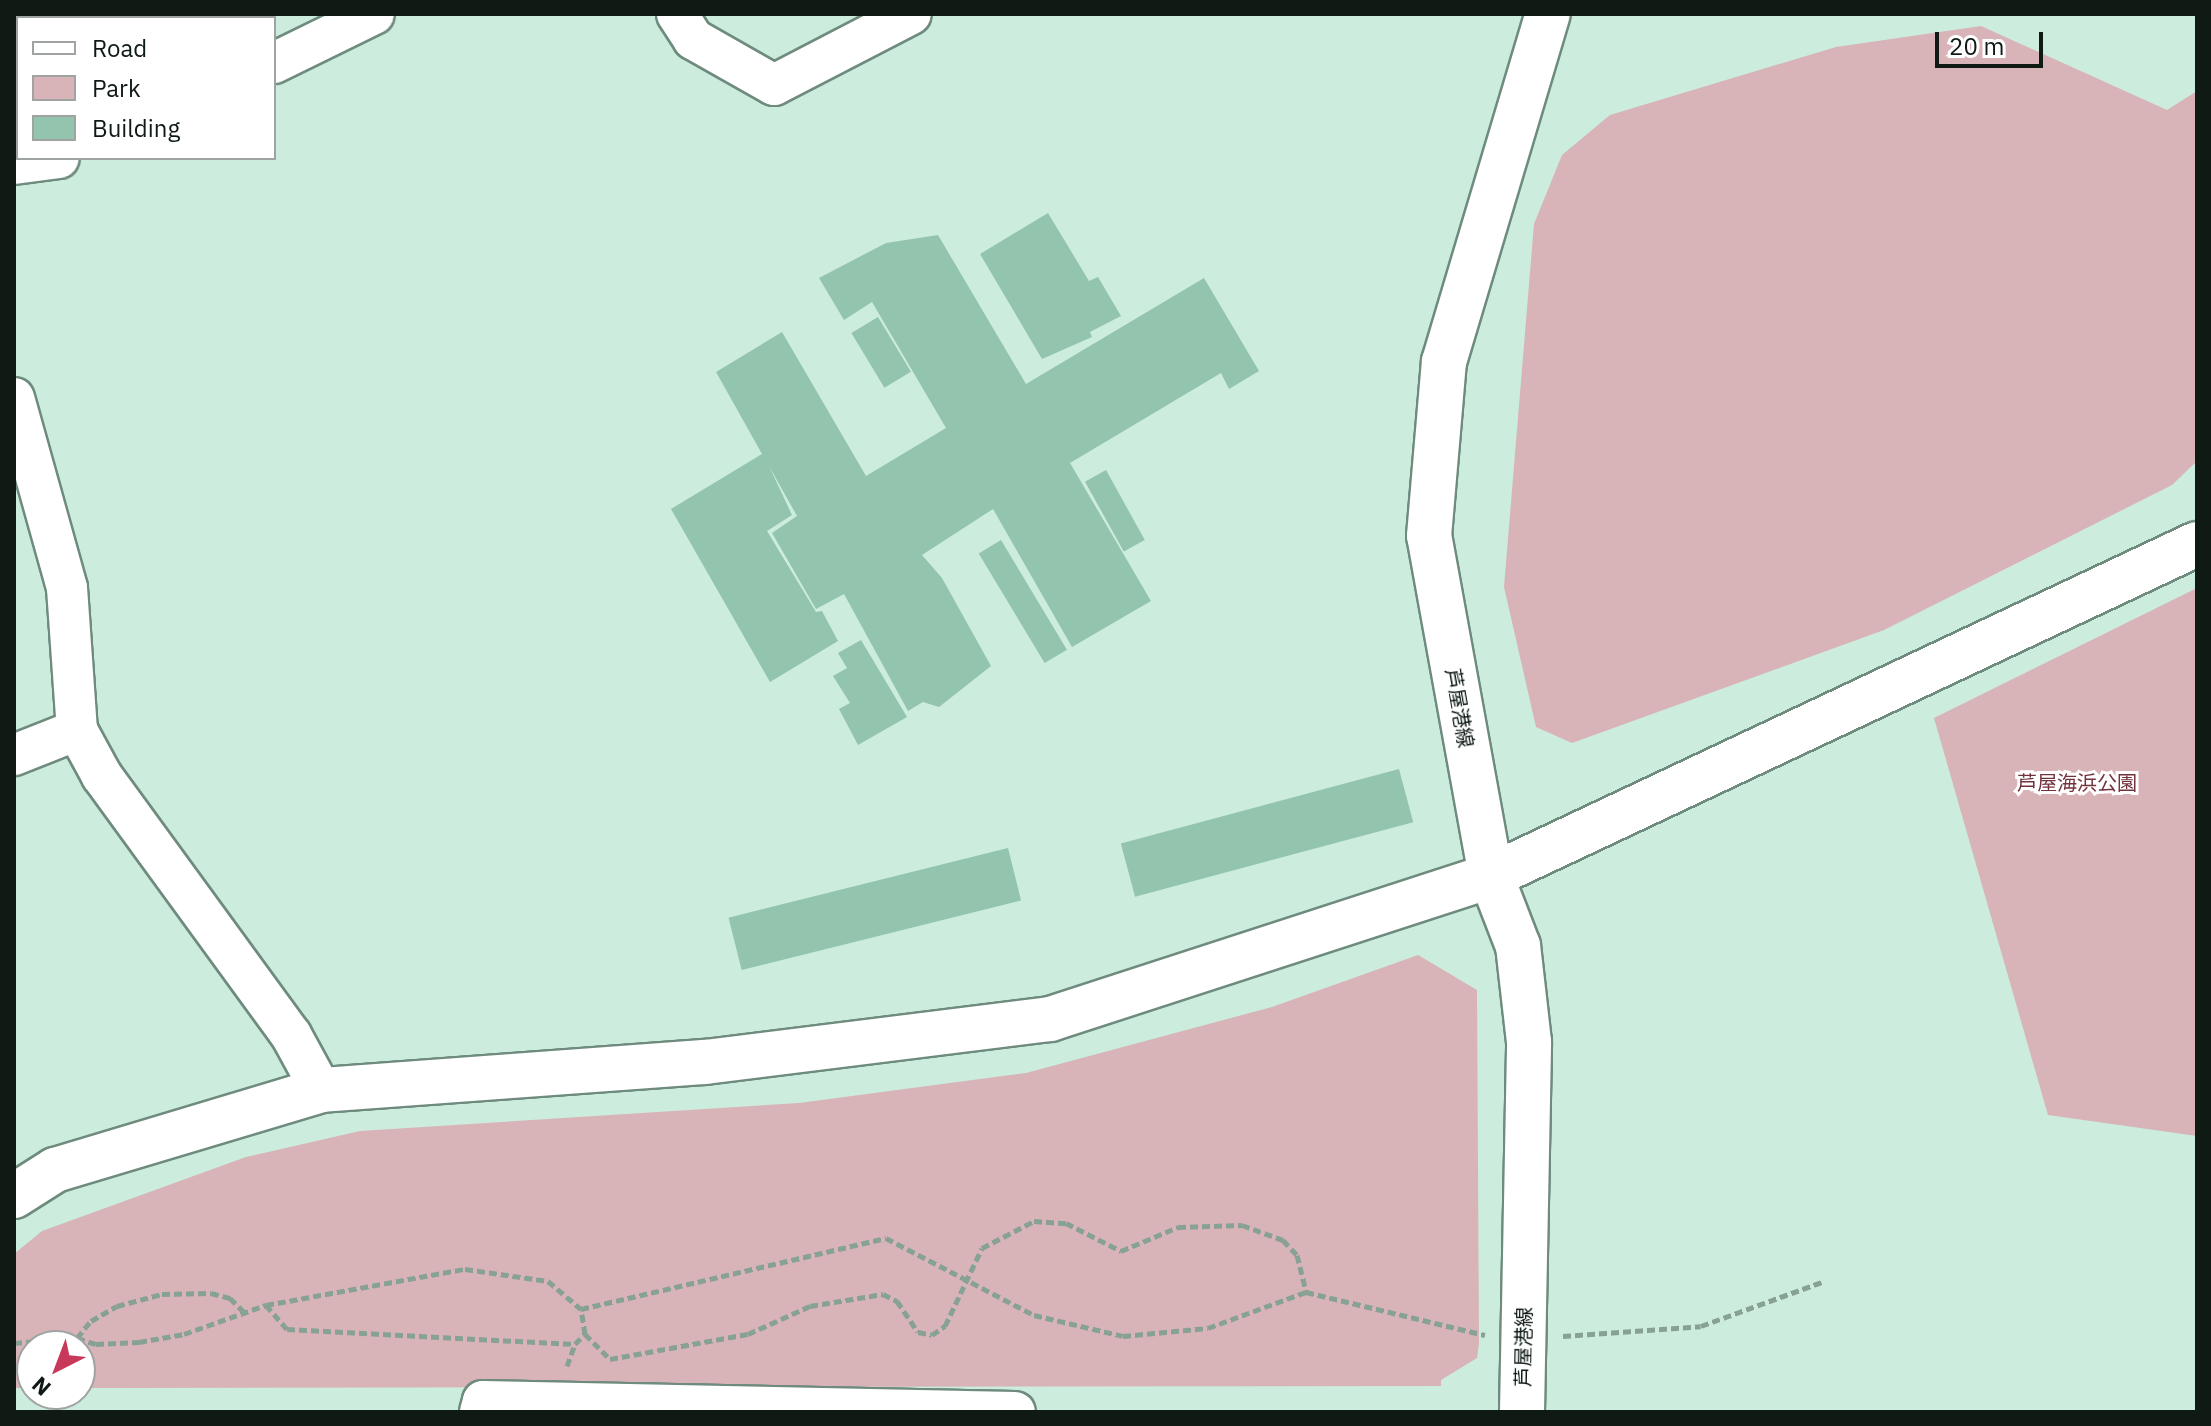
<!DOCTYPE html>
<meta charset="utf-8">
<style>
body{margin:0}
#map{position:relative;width:2211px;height:1426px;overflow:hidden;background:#ccecdd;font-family:"IBM Plex Sans","Noto Sans JP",sans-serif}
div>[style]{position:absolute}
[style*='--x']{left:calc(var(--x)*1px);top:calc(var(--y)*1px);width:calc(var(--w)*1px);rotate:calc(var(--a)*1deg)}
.green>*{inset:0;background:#d8b3b7}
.building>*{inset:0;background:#93c4ae;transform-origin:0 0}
.path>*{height:5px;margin-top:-2.5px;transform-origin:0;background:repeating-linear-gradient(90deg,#88a195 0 8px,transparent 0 12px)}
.roads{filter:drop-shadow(2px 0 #6e8b7e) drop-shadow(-2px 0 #6e8b7e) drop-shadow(0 2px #6e8b7e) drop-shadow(0 -2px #6e8b7e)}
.street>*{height:40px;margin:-20px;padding:0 20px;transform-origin:20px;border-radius:20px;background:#fff}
.secondary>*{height:44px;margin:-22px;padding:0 22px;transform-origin:22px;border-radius:22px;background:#fff}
span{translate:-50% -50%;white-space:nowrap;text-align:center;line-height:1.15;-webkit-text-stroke:6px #fff;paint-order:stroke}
.street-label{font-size:20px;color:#0f1a15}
.park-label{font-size:20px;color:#73333e}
.frame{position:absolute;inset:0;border:16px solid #0f1a15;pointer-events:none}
.legend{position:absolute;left:16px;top:16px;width:260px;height:144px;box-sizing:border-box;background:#fff;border:2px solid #9fa3a1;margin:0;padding:10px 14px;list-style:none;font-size:24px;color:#0f1a15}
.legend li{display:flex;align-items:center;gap:16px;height:40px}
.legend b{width:40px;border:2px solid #9fa3a1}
.north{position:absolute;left:16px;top:1330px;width:80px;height:80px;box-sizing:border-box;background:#fff;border:2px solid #9fa3a1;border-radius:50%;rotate:222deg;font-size:22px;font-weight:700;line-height:32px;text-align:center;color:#0f1a15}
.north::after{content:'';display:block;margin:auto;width:28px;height:36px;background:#c8385b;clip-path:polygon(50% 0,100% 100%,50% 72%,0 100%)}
.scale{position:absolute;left:1935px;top:32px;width:108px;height:36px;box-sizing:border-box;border:4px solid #0f1a15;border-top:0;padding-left:10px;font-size:24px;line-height:28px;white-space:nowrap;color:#0f1a15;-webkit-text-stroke:6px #fff;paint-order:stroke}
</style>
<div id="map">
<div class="green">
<div style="clip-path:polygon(1981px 26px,2167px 110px,2197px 91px,2197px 461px,2172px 485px,1884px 630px,1572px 743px,1536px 727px,1504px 587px,1534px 224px,1562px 155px,1610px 115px,1836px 47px)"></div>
<div style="clip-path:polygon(2197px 588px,2197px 1136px,2048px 1115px,1934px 718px)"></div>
<div style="clip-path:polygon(1418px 955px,1477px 990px,1479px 1344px,1477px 1358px,1441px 1380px,1441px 1386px,80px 1388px,80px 1346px,32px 1346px,32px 1388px,14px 1388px,14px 1254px,42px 1231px,246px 1157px,360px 1131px,799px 1103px,1026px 1073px,1272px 1007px)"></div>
</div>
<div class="building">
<div style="clip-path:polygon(1048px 213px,1089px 281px,1098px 277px,1121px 316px,1090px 332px,1092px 337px,1042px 359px,980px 254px)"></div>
<div style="clip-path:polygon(938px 235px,1026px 384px,1204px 278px,1259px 371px,1229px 389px,1221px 373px,1070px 463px,1151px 601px,1072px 647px,993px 509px,922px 555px,942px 578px,991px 666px,939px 707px,923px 702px,908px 711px,844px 594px,816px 609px,772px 533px,797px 516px,769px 466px,792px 515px,767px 531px,816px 612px,822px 611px,838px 641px,770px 682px,671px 509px,762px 454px,716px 372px,782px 332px,866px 476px,946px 428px,872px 302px,844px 320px,819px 278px,886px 243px)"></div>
<div style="left:878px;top:317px;width:64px;height:31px;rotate:59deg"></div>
<div style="left:1106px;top:470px;width:80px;height:24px;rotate:61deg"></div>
<div style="left:1001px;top:540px;width:128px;height:26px;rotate:59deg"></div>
<div style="clip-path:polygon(861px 640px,907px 717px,858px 745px,839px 709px,850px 703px,833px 676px,847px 668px,838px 653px)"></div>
<div style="left:1399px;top:769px;width:55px;height:288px;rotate:75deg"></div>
<div style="left:1008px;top:848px;width:54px;height:288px;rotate:76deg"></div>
</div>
<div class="path">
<div style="--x:266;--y:1305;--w:32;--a:49"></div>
<div style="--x:287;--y:1329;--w:288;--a:3"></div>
<div style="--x:575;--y:1344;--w:14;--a:-45"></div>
<div style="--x:585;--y:1334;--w:25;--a:-99"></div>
<div style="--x:581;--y:1309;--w:313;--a:-13.1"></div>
<div style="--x:886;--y:1238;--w:167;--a:27.5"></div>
<div style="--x:1034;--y:1315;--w:91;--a:13.3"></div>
<div style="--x:1123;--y:1336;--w:85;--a:-5.4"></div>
<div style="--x:1208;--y:1328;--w:104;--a:-20.2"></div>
<div style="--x:1306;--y:1292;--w:184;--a:13.5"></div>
<div style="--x:585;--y:1334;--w:35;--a:45"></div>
<div style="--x:610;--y:1359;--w:140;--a:-10.3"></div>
<div style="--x:748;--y:1334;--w:68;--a:-24.3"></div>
<div style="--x:810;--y:1306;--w:74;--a:-9.3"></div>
<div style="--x:883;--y:1294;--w:16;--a:27"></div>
<div style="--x:897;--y:1301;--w:37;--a:56"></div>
<div style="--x:918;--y:1332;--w:14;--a:12"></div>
<div style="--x:932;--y:1335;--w:16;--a:-35"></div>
<div style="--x:945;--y:1326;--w:86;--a:-64.6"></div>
<div style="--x:982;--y:1248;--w:59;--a:-27.4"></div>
<div style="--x:1034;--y:1221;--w:32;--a:4"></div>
<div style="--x:1066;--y:1223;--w:62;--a:27"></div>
<div style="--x:1121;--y:1251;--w:62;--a:-22.8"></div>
<div style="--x:1178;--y:1227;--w:64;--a:-1.8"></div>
<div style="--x:1242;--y:1225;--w:44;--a:20.1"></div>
<div style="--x:1283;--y:1240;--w:21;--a:47"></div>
<div style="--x:1297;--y:1255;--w:38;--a:76"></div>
<div style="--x:1563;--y:1336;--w:138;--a:-4.1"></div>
<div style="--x:1701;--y:1326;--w:129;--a:-20"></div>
<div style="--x:77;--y:1338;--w:22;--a:-51"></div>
<div style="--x:91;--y:1321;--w:30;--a:-30"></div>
<div style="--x:117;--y:1306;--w:47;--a:-14.9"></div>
<div style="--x:162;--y:1294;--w:49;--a:-1.2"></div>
<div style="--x:211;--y:1293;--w:20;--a:15"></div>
<div style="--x:230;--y:1298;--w:20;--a:45"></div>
<div style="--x:14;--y:1343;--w:63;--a:-4.5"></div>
<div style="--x:77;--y:1338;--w:20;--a:18"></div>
<div style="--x:96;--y:1344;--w:43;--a:-2.7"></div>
<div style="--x:139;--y:1342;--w:46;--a:-10.1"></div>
<div style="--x:184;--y:1334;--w:87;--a:-19.5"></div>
<div style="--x:266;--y:1305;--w:202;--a:-10.3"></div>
<div style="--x:465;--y:1269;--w:84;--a:8.2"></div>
<div style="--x:548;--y:1281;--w:43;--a:40.3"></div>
<div style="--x:567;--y:1366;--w:23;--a:-70"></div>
</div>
<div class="roads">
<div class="street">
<div style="--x:677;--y:14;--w:30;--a:57"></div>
<div style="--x:693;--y:39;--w:93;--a:29.6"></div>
<div style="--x:774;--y:85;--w:154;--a:-27.4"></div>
<div style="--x:274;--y:63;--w:111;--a:-26.1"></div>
<div style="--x:14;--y:164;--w:45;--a:-7.6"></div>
<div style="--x:14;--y:398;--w:197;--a:74.4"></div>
<div style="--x:67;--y:588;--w:142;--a:86"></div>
<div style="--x:77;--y:730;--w:52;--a:61.5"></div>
<div style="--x:102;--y:776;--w:321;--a:53.9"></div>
<div style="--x:291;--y:1035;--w:63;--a:61.4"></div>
<div style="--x:14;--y:755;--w:68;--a:-21.6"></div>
<div style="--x:480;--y:1412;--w:11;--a:-75"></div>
<div style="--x:483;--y:1401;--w:532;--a:1.18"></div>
</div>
<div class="secondary">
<div style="--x:14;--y:1196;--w:49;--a:-32.4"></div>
<div style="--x:55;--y:1170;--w:278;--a:-16.7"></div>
<div style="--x:321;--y:1090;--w:385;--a:-4.2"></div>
<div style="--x:705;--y:1062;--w:348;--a:-7.1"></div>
<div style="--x:1050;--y:1019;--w:464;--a:-18"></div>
<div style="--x:1491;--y:876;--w:780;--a:-25.19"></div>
<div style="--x:1522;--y:1412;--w:370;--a:-88.9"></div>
<div style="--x:1529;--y:1042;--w:97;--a:-96.5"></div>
<div style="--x:1518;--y:946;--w:75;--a:-111.1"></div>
<div style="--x:1491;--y:876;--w:346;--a:-100.3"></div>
<div style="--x:1429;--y:536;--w:175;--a:-85.1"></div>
<div style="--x:1444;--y:362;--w:363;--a:-73.4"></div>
</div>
</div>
<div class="street-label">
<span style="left:1460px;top:708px;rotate:80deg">芦屋港線</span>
<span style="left:1523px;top:1347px;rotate:-89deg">芦屋港線</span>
</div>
<div class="park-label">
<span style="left:2077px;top:782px">芦屋海浜公園</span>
</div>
<div class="frame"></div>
<ul class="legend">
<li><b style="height:10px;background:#fff"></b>Road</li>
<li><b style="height:22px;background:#d8b3b7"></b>Park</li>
<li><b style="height:22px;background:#93c4ae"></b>Building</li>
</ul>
<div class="north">N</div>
<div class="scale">20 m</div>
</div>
